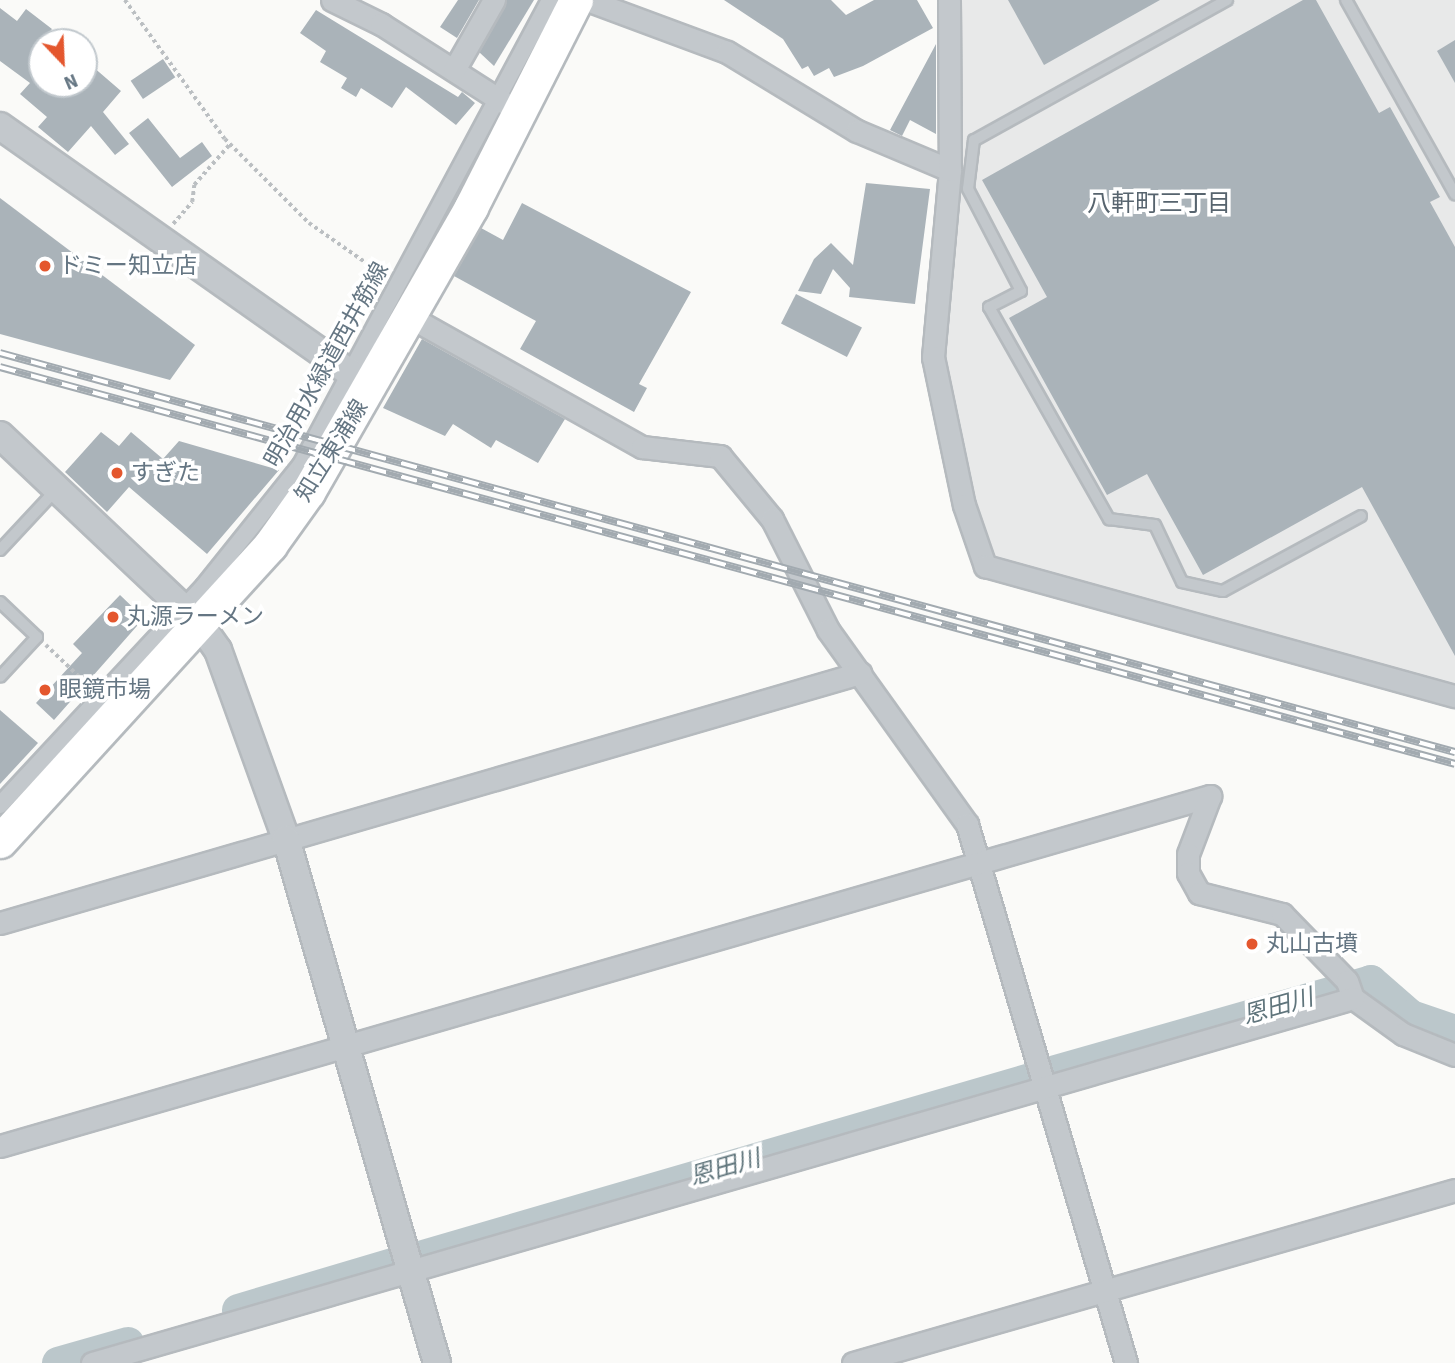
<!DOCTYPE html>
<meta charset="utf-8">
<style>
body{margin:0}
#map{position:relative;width:1455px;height:1363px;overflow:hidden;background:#fafaf8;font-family:"Source Sans 3","Noto Sans JP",sans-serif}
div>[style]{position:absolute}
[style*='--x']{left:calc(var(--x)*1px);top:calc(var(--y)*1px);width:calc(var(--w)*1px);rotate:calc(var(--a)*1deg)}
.built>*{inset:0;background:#e8e9e9}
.river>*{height:32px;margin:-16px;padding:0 16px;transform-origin:16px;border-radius:16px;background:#bbc7cb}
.building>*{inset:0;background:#aab3b9;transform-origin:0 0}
.path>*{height:3.5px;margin-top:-1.75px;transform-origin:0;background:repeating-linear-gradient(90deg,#bbbfc2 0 3.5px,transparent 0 7px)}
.roads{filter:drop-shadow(2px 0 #b5babe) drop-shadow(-2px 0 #b5babe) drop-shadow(0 2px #b5babe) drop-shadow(0 -2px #b5babe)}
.service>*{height:10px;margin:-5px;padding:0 5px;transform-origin:5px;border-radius:5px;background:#c3c8cc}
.pedestrian>*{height:16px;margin:-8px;padding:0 8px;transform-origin:8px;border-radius:8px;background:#c3c8cc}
.minor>*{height:21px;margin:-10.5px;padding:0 10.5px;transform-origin:10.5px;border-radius:10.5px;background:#c3c8cc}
.tertiary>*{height:26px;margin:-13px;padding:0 13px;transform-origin:13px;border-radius:13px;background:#c3c8cc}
.primary>*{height:33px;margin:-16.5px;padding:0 16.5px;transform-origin:16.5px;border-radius:16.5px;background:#fff}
.rail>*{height:8px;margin-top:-4px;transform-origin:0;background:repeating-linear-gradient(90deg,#fff 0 16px,#a2aab0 0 32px);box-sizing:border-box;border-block:2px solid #a2aab0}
.dots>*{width:19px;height:19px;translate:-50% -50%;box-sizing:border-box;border:4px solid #fff;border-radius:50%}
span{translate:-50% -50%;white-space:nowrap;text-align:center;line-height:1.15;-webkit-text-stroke:7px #fff;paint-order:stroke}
.poi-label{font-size:23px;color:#657683}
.left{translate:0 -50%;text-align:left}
.street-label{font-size:23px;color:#657683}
.neighbourhood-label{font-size:24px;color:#57646e}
.water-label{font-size:24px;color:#60757c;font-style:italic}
.north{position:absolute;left:28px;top:28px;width:70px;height:70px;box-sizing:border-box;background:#fff;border:2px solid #c1c8cd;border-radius:50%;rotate:157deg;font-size:19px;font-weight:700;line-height:28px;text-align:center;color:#657683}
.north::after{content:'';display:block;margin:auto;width:24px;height:32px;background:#e4572e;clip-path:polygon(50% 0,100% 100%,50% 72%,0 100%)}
</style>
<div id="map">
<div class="built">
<div style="clip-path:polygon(954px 0,1455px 0,1455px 687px,997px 559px,980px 533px,943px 380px,961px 184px)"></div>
</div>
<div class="river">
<div style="--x:1049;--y:1073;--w:335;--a:-15.9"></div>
<div style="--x:1371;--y:981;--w:53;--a:41.2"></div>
<div style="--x:1411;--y:1016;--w:46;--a:18.8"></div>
<div style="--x:416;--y:1258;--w:644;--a:-16.24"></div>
<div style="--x:238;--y:1310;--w:168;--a:-16.6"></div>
<div style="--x:58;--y:1363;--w:73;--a:-15.9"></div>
</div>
<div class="building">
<div style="clip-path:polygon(458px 0,479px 0,457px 38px,440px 27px)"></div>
<div style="clip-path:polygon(507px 0,534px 0,494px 66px,479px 52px)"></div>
<div style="clip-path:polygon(724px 0,831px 0,846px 15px,874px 0,917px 0,933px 28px,863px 66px,834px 77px,829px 68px,814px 76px,808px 66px,802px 69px,783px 39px)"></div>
<div style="clip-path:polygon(1008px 0,1160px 0,1044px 65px)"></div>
<div style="clip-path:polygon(1303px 0,1316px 0,1379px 113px,1390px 107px,1440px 197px,1430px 202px,1455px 247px,1455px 656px,1362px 487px,1203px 575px,1147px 474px,1107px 495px,1009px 318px,1047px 297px,982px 180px)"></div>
<div style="clip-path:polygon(0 8px,17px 21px,26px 9px,52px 29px,42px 42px,42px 84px,84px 84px,92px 66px,121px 91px,103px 112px,129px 144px,115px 155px,91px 126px,68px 152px,38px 127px,47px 117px,20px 94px,30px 83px,0 61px)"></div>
<div style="clip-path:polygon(316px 10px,458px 97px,462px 92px,475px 103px,456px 125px,406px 87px,392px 108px,361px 88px,356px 97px,341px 88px,347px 78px,320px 62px,326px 51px,300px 33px)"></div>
<div style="clip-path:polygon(1455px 40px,1455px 83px,1437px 51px)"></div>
<div style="clip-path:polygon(936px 44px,936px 134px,910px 120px,902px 136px,890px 130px)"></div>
<div style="left:163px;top:59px;width:22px;height:39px;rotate:56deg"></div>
<div style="clip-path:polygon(148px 118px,180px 158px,202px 142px,212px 156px,172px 187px,129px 133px)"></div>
<div style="clip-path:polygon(866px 183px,930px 189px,915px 304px,849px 297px,850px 288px,833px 269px,821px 294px,798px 291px,814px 259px,831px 243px,853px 265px)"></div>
<div style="clip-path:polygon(0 198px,195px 345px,170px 380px,0 334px)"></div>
<div style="clip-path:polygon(522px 203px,691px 292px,639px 384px,647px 388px,634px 412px,520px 349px,536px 321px,454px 276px,481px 228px,503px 240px)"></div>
<div style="left:796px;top:294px;width:74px;height:33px;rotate:27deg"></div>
<div style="clip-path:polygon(422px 339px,565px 419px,538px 463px,496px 440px,491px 448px,453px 424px,445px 436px,383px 408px)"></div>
<div style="clip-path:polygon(101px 432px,119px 446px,131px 432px,163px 459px,179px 441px,279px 470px,207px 554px,129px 487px,107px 512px,65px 472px)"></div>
<div style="clip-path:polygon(120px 595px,144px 618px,54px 720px,36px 703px,82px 653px,73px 644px)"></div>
<div style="clip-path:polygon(0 710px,38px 743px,0 784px)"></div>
</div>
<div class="path">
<div style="--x:125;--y:0;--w:171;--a:54.3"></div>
<div style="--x:225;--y:139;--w:119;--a:45"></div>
<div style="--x:309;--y:223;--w:93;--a:34.9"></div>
<div style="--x:173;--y:224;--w:29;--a:-49"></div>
<div style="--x:192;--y:202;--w:17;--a:-83"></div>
<div style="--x:194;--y:185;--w:56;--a:-48.6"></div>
<div style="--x:46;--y:645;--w:59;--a:43.6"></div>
</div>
<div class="roads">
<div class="service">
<div style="--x:1227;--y:0;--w:289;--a:151"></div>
<div style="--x:974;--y:140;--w:49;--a:97"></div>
<div style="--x:968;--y:189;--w:115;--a:62.5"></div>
<div style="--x:1021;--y:291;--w:36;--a:153"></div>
<div style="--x:989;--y:307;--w:244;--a:60.5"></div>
<div style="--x:1109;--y:519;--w:46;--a:7.4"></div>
<div style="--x:1155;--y:525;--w:63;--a:64.7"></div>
<div style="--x:1182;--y:582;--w:42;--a:12.4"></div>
<div style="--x:1223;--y:591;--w:157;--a:-28.5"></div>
<div style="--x:1346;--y:0;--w:223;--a:60.7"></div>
<div style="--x:0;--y:550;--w:82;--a:-47"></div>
<div style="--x:0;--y:602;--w:51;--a:43.4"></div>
<div style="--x:37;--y:637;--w:54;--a:132.8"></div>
</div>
<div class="pedestrian">
<div style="--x:0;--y:805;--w:299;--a:-47"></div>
<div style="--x:204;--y:586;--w:155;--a:-51.3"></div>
<div style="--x:301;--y:465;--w:527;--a:-61.83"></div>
</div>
<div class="minor">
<div style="--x:332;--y:0;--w:55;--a:26.1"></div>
<div style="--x:381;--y:24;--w:161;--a:32.6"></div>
<div style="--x:587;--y:0;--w:149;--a:20.4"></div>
<div style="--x:727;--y:52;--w:152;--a:31.3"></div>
<div style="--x:857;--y:131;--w:101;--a:22.8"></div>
<div style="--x:950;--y:170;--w:188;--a:95.2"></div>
<div style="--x:933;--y:357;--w:151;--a:78.2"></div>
<div style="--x:964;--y:505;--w:65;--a:71"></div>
<div style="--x:985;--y:566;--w:488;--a:15.5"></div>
<div style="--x:949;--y:0;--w:170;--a:89.7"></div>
<div style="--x:454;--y:70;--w:81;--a:-60.3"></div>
<div style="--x:410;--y:317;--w:266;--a:29.3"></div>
<div style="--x:642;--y:447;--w:79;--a:6.6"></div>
<div style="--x:720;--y:456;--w:82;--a:50.5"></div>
<div style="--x:772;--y:519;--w:124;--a:63.2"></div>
<div style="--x:828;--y:630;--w:239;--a:54.4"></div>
<div style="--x:967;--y:824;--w:562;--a:73.56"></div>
<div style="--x:0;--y:923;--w:896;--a:-16.21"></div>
<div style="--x:0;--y:1146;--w:1260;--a:-16.13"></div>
<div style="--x:1210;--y:796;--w:62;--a:110.8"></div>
<div style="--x:1188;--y:854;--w:19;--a:90"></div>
<div style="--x:1188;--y:873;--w:23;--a:61"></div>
<div style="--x:1199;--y:893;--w:86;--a:14.2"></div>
<div style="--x:1282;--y:914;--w:93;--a:45.9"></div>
<div style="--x:1347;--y:981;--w:18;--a:71"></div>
<div style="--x:1353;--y:998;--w:62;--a:35.8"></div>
<div style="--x:1403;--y:1034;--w:56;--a:22"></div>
<div style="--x:92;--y:1363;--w:1313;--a:-16.14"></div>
<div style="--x:853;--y:1363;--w:626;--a:-16.03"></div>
</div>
<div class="tertiary">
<div style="--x:0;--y:126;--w:454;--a:35.2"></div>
<div style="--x:0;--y:435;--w:274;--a:43.4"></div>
<div style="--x:199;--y:623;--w:33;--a:55"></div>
<div style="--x:218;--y:650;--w:201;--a:70.2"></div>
<div style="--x:286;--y:839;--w:545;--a:73.92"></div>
</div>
<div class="primary">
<div style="--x:0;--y:841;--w:401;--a:-47.6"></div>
<div style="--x:270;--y:545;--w:65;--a:-54.4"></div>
<div style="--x:308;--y:492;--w:328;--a:-60.2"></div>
<div style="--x:471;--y:207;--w:232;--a:-63.1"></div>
</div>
</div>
<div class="rail">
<div style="--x:0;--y:353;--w:1509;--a:15.34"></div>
<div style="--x:0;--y:367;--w:1508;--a:15.26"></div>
</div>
<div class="dots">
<div style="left:45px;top:266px;background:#e4572e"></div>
<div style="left:117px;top:473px;background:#e4572e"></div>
<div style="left:113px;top:617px;background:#e4572e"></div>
<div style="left:45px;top:690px;background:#e4572e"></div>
<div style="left:1252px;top:944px;background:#e4572e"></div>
</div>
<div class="poi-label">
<span class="left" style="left:59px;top:266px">ドミー知立店</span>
<span class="left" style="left:131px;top:473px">すぎた</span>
<span class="left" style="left:127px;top:617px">丸源ラーメン</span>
<span class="left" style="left:59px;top:690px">眼鏡市場</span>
<span class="left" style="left:1266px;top:944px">丸山古墳</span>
</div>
<div class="street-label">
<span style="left:327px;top:365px;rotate:-61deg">明治用水緑道西井筋線</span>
<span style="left:332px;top:451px;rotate:-58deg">知立東浦線</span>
</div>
<div class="neighbourhood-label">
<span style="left:1159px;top:204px">八軒町三丁目</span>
</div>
<div class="water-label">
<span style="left:1278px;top:1007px;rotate:-16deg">恩田川</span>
<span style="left:725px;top:1168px;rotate:-16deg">恩田川</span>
</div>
<div class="north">N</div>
</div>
